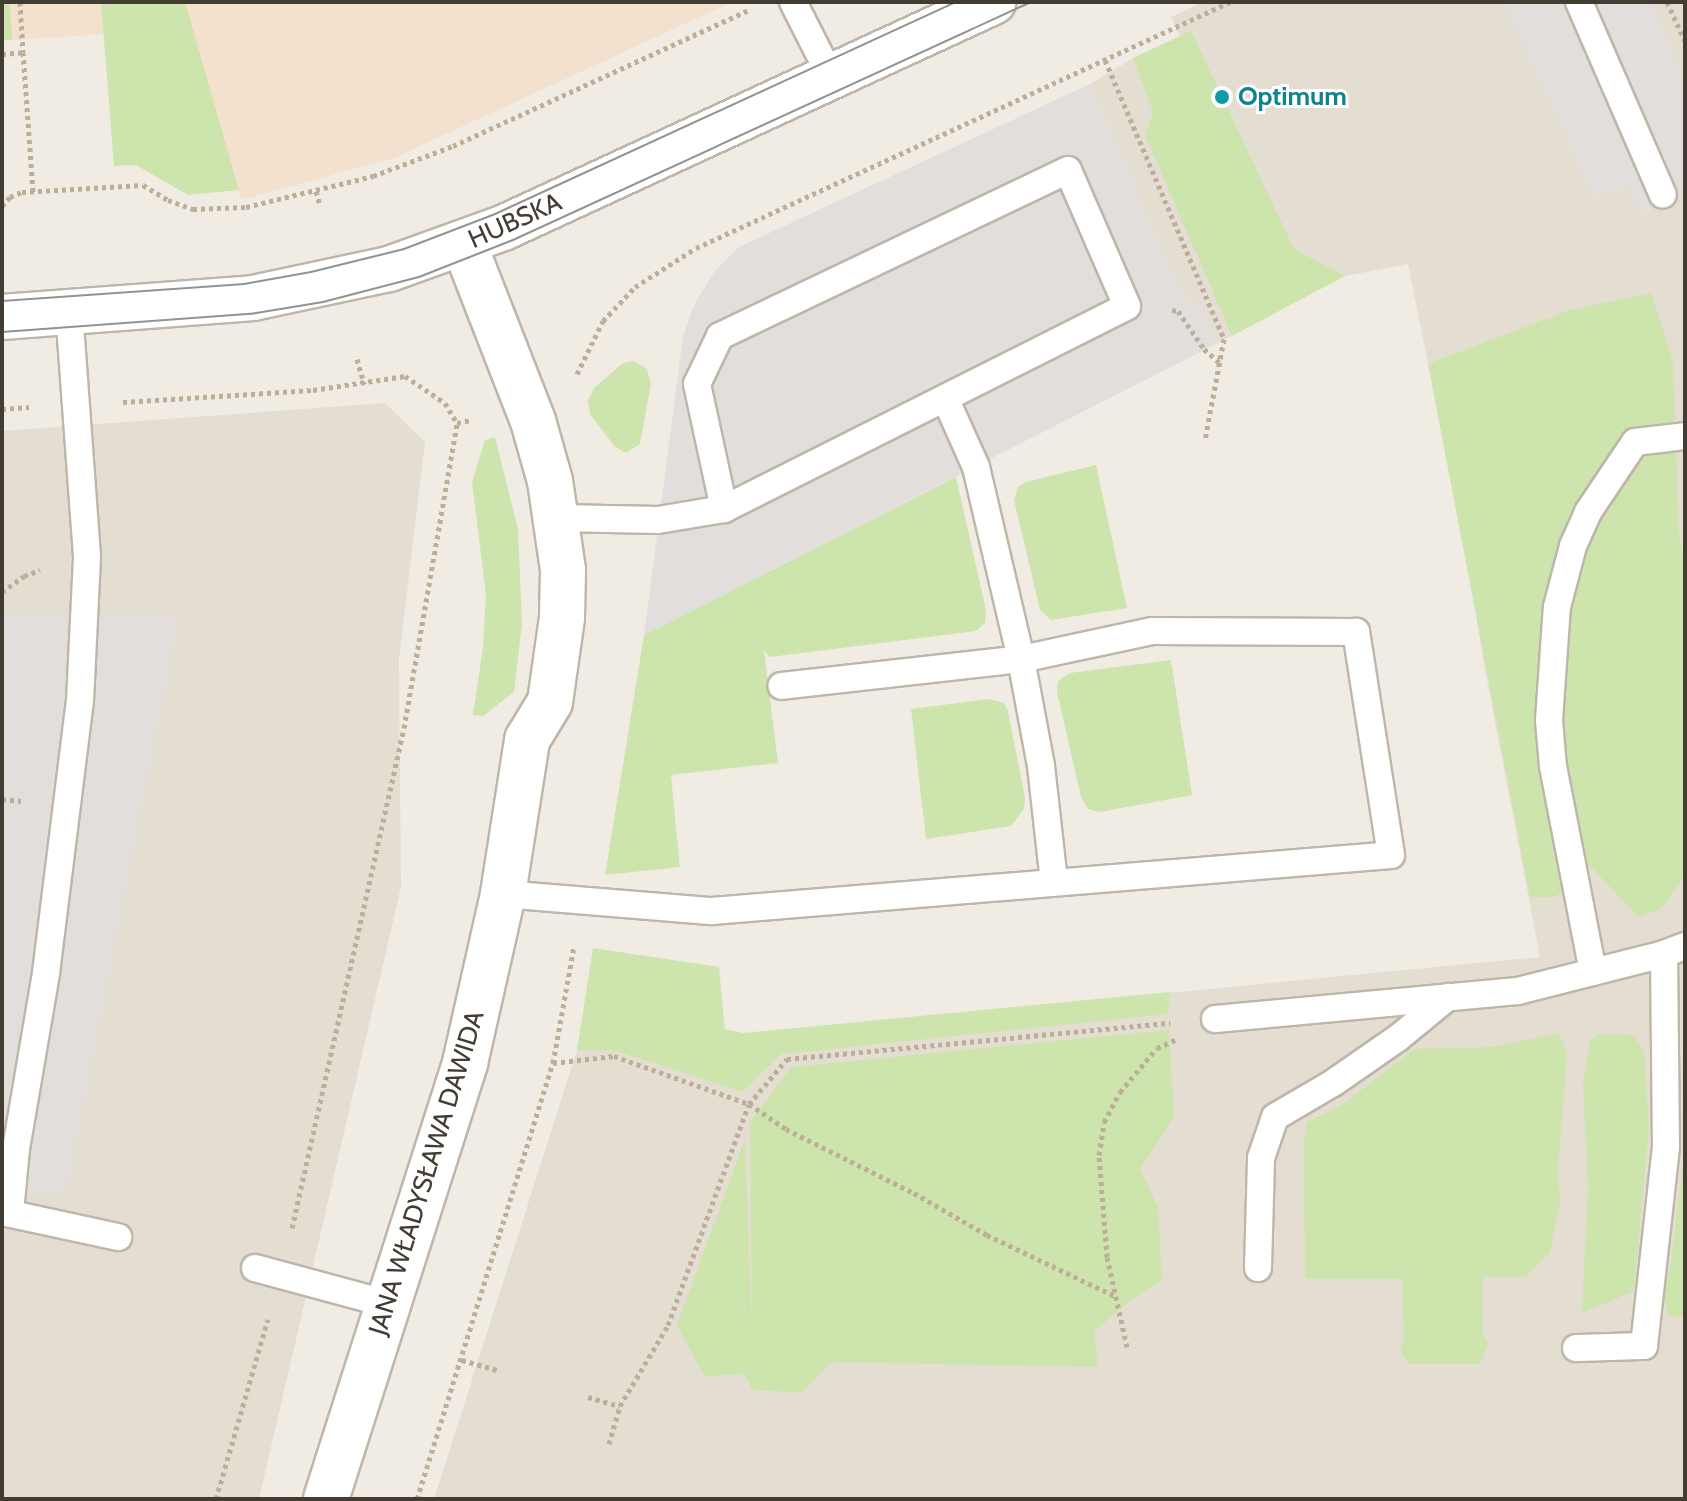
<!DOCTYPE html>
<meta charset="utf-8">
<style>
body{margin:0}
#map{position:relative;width:1687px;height:1501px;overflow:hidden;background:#f1ece3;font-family:Cabin,sans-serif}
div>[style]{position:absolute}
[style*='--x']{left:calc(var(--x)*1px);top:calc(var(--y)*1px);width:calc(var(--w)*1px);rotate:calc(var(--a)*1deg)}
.residential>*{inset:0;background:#e4ddd1}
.commercial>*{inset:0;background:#f3e1ce}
.green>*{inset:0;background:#cde4ac}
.parking>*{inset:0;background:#e1dedb}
.path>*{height:5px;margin-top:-2.5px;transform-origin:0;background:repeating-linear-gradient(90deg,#bcae98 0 4px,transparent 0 8px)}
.roads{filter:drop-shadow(2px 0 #beb6a9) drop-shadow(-2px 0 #beb6a9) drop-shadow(0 2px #beb6a9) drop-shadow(0 -2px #beb6a9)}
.service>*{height:26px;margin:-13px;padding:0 13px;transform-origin:13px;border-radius:13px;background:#fff}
.minor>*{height:44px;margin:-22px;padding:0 22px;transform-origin:22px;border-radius:22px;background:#fff}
.tertiary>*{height:44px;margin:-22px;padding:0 22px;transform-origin:22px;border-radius:22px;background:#fff}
.tram>*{height:2px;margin:-1px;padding:0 1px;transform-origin:1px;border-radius:1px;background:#939393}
.dots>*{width:22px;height:22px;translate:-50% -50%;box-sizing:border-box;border:4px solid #fff;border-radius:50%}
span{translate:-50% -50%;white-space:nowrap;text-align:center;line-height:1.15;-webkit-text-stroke:6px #fff;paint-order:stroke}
.culture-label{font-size:26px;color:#0d838f;font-weight:700}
.left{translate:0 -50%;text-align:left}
.street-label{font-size:26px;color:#423c33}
.frame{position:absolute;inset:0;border:4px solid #423c33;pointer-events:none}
</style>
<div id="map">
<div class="residential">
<div style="clip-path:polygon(1203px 2px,1685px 2px,1685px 1499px,434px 1499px,577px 1050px,1540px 957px,1483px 659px,1468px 561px,1408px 264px,1345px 276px,1216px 344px,1200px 310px,1179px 292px,1090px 84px,1133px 58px,1180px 37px,1171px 17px)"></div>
<div style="clip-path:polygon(385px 403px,425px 442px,399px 659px,401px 887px,259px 1499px,2px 1499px,2px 431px)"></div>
</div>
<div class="commercial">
<div style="clip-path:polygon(2px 2px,732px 2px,394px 158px,241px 200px,192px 28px,2px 41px)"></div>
</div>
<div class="green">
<div style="clip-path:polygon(2px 2px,10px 2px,12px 39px,2px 41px)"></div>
<div style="clip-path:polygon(101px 2px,185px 2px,239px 190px,188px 195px,136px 165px,114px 166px)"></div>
<div style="clip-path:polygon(1191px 31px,1294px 249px,1345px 276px,1232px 336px,1145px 135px,1153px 112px,1133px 58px)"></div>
<div style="clip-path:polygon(1651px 293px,1673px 362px,1679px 537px,1685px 563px,1685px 868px,1682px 880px,1661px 909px,1639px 917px,1589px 865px,1570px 889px,1553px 897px,1530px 897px,1428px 364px,1570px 310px)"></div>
<div style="clip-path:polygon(634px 361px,647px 369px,651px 384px,640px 444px,626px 453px,615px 447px,590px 414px,588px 401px,594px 388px,623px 363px)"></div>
<div style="clip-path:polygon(495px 437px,518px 529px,522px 624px,514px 692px,483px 716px,473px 715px,483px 647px,486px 595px,472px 482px,485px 440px)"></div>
<div style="clip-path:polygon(1096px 465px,1127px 608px,1051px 620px,1040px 610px,1014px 500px,1018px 487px,1026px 482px)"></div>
<div style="clip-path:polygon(956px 477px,986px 610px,985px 623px,976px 631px,770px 657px,764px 650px,778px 763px,671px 775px,680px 867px,605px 875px,644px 635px)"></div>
<div style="clip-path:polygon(1171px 660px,1192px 795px,1100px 812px,1088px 809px,1081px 797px,1057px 692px,1058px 681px,1070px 673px)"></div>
<div style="clip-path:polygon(989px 699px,1004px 703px,1008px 711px,1025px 798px,1024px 809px,1011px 826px,926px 839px,911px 709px)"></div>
<div style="clip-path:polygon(593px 948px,719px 967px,725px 1029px,743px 1033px,1170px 992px,1168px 1014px,781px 1054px,743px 1092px,613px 1050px,577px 1050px)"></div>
<div style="clip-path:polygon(1169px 1030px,1174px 1117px,1140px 1169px,1158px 1207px,1162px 1280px,1128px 1302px,1094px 1332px,1098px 1367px,831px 1362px,802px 1392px,752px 1390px,745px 1374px,704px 1376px,677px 1325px,745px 1139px,752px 1333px,750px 1122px,791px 1067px)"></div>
<div style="clip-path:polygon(1559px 1033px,1567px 1053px,1558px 1171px,1560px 1203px,1550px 1252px,1526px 1277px,1482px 1277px,1483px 1334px,1488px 1344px,1480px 1364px,1408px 1364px,1400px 1349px,1404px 1340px,1402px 1279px,1305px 1279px,1304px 1143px,1307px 1122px,1343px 1104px,1415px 1049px,1492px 1047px)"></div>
<div style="clip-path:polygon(1599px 1034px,1627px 1034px,1634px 1036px,1644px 1051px,1649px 1130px,1634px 1291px,1582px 1313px,1588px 1187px,1583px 1082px,1590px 1042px)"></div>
<div style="clip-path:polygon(1685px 1148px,1685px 1316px,1670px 1317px,1661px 1294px,1670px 1271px)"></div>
</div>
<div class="parking">
<div style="clip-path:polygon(1504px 2px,1650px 2px,1685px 79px,1685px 198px,1643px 218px,1629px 186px,1594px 199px)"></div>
<div style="clip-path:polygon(1090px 84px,1179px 292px,1200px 310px,1216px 344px,644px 635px,683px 336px,695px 303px,714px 272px,739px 247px)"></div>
<div style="clip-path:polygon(2px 616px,178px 619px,65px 1196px,2px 1193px)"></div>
</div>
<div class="path">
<div style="--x:20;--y:2;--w:50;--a:86.6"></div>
<div style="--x:1667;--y:2;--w:43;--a:65.2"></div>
<div style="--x:2;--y:54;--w:21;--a:-5"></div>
<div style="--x:23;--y:52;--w:140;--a:85.9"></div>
<div style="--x:1105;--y:60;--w:303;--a:66.9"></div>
<div style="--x:1224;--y:339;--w:103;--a:100.7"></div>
<div style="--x:316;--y:191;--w:15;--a:74"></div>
<div style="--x:2;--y:206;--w:12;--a:-48"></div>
<div style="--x:10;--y:197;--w:13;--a:-23"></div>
<div style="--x:22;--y:192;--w:121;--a:-3.3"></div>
<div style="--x:143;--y:185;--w:29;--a:31"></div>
<div style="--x:168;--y:200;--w:27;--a:20"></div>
<div style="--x:193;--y:209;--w:53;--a:-2.2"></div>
<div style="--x:246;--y:207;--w:131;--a:-13.7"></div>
<div style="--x:373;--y:176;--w:85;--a:-20.6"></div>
<div style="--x:453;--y:146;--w:324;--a:-24.7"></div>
<div style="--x:1172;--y:310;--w:6;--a:9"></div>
<div style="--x:1178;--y:311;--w:46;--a:55.6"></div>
<div style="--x:1204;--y:349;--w:21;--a:41"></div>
<div style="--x:357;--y:359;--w:26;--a:74"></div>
<div style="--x:577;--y:374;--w:59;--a:-63.9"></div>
<div style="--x:603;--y:321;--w:47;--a:-46.7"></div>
<div style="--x:635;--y:287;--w:72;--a:-32.6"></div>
<div style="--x:696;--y:248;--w:588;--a:-24.73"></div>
<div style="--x:123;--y:402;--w:190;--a:-3.6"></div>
<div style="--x:313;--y:390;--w:93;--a:-8.7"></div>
<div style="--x:405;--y:376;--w:48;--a:34"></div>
<div style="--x:445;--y:403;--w:23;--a:59"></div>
<div style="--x:457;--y:423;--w:14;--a:-12"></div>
<div style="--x:2;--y:409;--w:27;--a:-4"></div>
<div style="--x:2;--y:592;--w:27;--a:-36"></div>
<div style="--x:24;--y:576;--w:17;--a:-21"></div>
<div style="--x:2;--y:799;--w:19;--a:6"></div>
<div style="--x:553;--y:1063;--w:61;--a:-6.5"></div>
<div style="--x:614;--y:1056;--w:143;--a:19.6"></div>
<div style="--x:749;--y:1104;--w:59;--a:-49.8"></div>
<div style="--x:787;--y:1059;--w:385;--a:-5.4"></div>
<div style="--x:292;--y:1228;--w:512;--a:-77.37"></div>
<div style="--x:404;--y:728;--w:310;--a:-80.1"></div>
<div style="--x:1127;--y:1347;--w:92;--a:-102.5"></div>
<div style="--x:1107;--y:1257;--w:102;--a:-94.5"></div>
<div style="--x:1099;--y:1155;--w:33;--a:-81"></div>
<div style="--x:1104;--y:1122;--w:34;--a:-62"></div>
<div style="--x:1120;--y:1092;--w:57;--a:-49.9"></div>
<div style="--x:1157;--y:1048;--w:20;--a:-24"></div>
<div style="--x:462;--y:1360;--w:40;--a:16"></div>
<div style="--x:588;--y:1397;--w:33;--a:16"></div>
<div style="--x:609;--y:1444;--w:40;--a:-74"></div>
<div style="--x:620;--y:1406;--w:94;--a:-59.3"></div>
<div style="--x:668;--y:1325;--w:235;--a:-69.9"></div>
<div style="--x:749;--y:1104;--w:45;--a:34"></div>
<div style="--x:786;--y:1129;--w:143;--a:26.6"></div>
<div style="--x:914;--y:1193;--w:84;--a:29.9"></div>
<div style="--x:987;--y:1235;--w:142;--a:25.5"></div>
<div style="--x:216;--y:1499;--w:187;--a:-73.9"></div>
<div style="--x:417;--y:1499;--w:457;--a:-72.7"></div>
<div style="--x:553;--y:1063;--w:119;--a:-79.8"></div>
</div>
<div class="roads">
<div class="service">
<div style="--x:793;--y:2;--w:84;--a:63.1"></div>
<div style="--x:1579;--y:2;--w:210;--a:66.5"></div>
<div style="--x:945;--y:398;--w:76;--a:65.8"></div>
<div style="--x:976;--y:467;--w:197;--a:76.8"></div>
<div style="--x:1021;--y:659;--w:109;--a:79.4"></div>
<div style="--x:1041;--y:766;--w:117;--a:83.6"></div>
<div style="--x:558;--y:518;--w:100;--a:1.1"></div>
<div style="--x:658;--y:520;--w:67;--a:-9.5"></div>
<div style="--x:724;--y:509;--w:451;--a:-26.7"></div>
<div style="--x:1127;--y:306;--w:148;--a:-113.5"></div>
<div style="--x:1068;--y:170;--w:386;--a:154.5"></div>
<div style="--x:720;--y:336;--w:53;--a:115.6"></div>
<div style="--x:697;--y:384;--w:128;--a:77.8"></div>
<div style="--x:503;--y:894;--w:210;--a:4.7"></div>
<div style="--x:712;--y:911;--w:681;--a:-4.71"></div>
<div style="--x:1391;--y:855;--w:226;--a:-98.9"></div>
<div style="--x:1356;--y:632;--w:204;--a:-179.7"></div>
<div style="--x:1152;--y:631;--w:134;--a:167.9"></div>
<div style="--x:1021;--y:659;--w:241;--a:173.6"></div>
<div style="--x:1593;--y:972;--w:209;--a:-101"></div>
<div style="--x:1553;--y:767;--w:47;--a:-94.9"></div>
<div style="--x:1549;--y:720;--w:113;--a:-86"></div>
<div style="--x:1557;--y:607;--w:63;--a:-75.3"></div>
<div style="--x:1573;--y:546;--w:37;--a:-66"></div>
<div style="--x:1588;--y:512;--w:84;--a:-56.1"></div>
<div style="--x:1635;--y:442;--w:50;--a:-6.8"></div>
<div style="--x:1215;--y:1019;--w:304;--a:-5.3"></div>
<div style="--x:1518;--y:991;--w:151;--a:-14.2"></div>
<div style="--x:2;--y:1212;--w:119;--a:12.2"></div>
<div style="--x:10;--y:1212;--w:63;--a:-84.6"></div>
<div style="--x:16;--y:1149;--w:179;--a:-80.3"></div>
<div style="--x:46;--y:973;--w:274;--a:-82.9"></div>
<div style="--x:80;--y:701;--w:145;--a:-87.2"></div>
<div style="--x:87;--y:556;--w:244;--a:-94.2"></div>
<div style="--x:255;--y:1268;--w:138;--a:15.1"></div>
<div style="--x:1258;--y:1268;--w:110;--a:-88.4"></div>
<div style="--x:1261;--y:1158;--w:43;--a:-71.1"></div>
<div style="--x:1275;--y:1117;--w:67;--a:-30.4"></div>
<div style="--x:1333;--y:1083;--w:79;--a:-34.7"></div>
<div style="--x:1398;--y:1038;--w:65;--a:-39.4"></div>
<div style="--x:1576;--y:1348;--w:68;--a:-1.7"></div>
<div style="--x:1644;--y:1346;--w:201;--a:-83.7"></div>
<div style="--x:1666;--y:1146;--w:192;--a:-90.6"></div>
<div style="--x:1664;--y:954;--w:22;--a:-21"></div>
</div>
<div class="minor">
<div style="--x:326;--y:1499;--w:458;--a:-72.3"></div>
<div style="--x:465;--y:1063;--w:173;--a:-77.3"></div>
<div style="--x:503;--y:894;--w:156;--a:-81.1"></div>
<div style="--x:527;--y:740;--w:44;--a:-58.8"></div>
<div style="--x:550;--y:702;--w:85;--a:-81.9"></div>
<div style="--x:562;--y:618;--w:48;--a:-88.8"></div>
<div style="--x:563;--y:570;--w:90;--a:-98.3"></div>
<div style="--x:550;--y:481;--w:62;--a:-105.8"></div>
<div style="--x:533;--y:421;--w:190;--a:-111.3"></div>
</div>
<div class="tertiary">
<div style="--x:2;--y:317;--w:252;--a:-4.3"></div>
<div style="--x:253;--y:298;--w:139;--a:-12"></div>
<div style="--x:389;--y:269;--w:121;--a:-19.8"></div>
<div style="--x:503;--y:228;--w:540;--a:-24.76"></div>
</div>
</div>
<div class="tram">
<div style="--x:2;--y:301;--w:243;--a:-4"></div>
<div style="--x:244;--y:284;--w:68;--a:-10.2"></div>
<div style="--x:311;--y:272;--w:96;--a:-13.9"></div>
<div style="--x:404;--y:249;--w:97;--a:-21"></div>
<div style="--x:495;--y:214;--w:507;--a:-24.7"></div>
<div style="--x:2;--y:332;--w:249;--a:-4.2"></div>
<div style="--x:250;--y:314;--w:74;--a:-9.3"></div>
<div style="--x:323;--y:302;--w:99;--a:-14.6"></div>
<div style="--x:419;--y:277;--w:101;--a:-21.5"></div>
<div style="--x:513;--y:240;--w:570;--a:-24.68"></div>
</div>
<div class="dots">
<div style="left:1222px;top:97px;background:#0f9aa8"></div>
</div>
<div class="culture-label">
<span class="left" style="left:1238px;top:97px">Optimum</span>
</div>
<div class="street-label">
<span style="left:515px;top:221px;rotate:-24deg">HUBSKA</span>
<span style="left:427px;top:1173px;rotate:-73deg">JANA WŁADYSŁAWA DAWIDA</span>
</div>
<div class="frame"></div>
</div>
